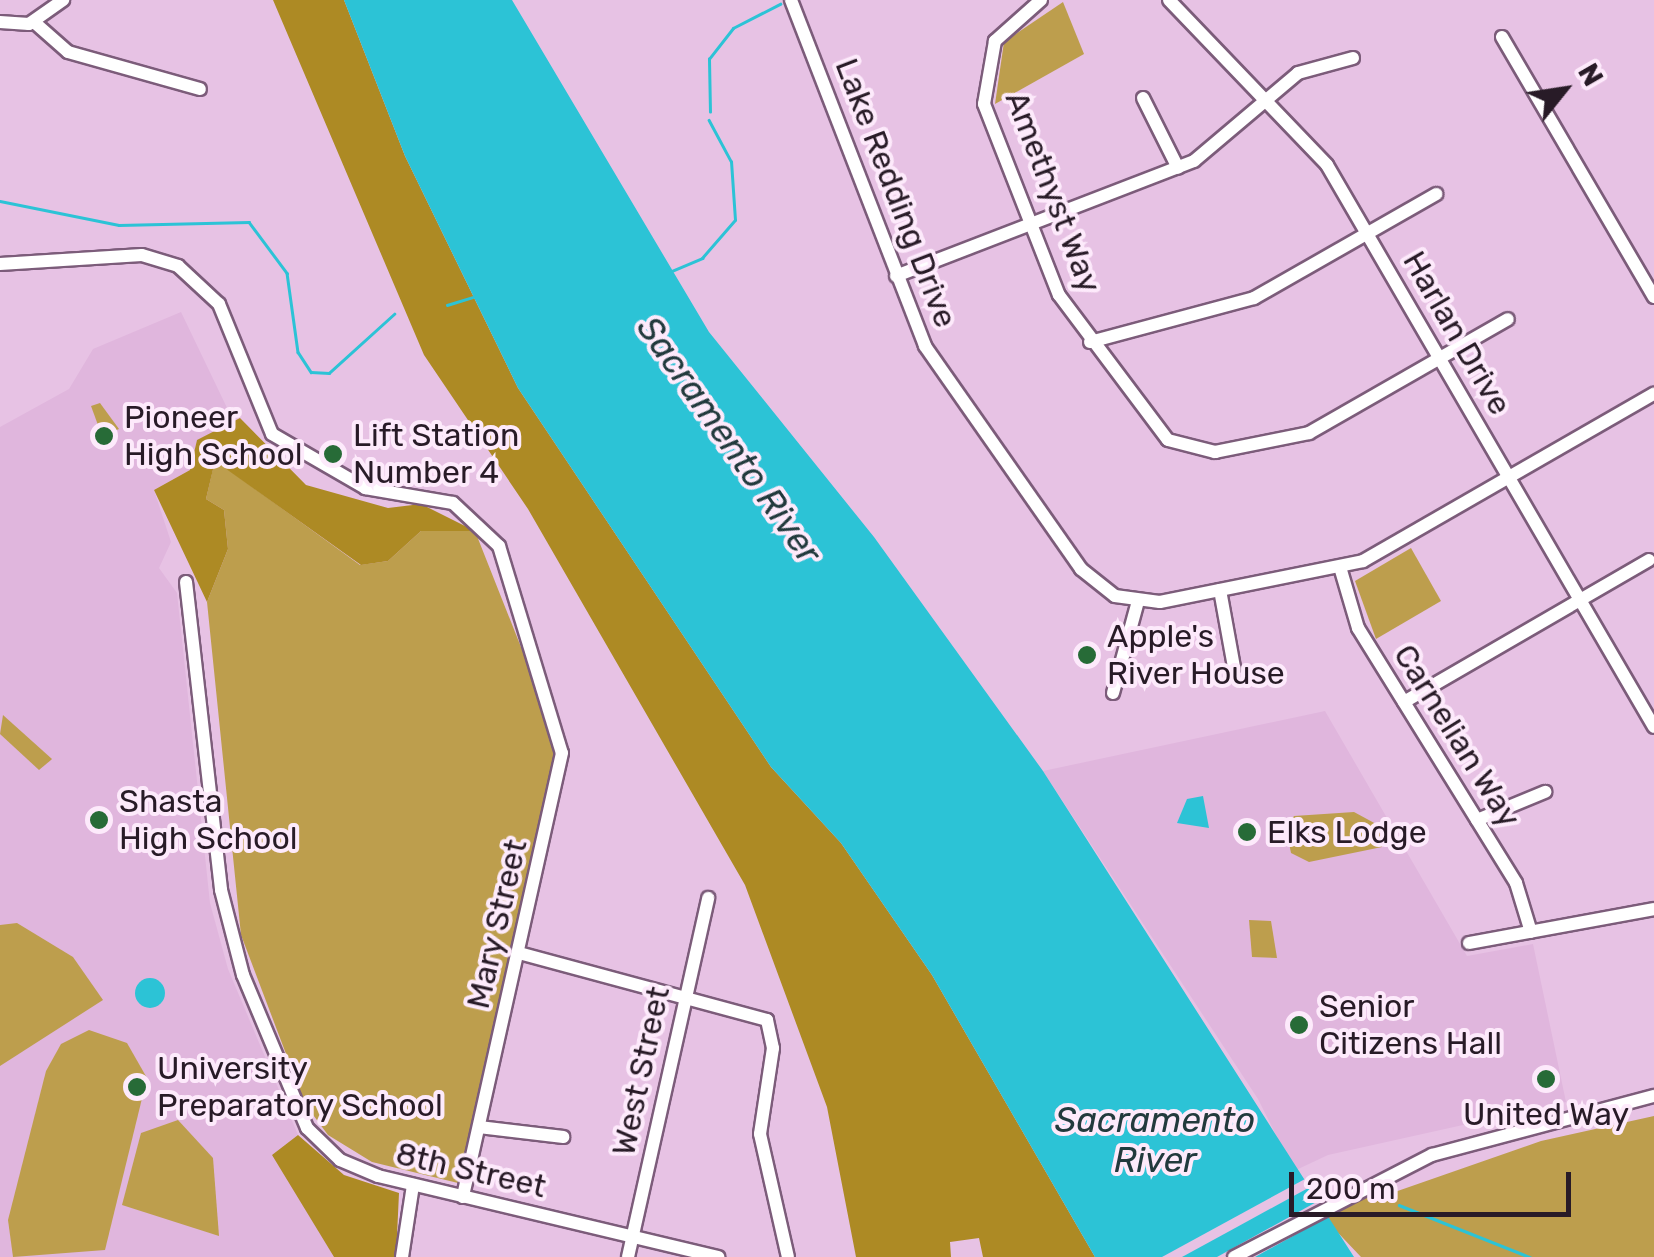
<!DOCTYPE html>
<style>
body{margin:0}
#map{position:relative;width:1654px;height:1257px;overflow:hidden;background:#e7c2e4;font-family:Rubik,sans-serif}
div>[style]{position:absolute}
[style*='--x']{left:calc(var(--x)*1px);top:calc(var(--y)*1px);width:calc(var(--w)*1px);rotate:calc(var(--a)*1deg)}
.built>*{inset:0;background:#e0b6dd}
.green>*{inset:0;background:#bd9e4d}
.forest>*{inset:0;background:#ad8a24}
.water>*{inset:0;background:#2cc3d6}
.round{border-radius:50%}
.pier>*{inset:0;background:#e7c2e4}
.stream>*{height:2.5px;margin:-1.25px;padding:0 1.25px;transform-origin:1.25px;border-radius:1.25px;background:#2cc3d6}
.roads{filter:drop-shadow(2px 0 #7c5c7a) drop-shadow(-2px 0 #7c5c7a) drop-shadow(0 2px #7c5c7a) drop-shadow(0 -2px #7c5c7a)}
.minor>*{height:12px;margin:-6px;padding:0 6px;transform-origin:6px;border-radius:6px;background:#fff}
.dots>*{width:28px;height:28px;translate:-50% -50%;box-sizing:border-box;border:5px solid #fdeafb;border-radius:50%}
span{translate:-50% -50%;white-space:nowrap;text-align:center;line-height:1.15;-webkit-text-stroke:8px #fdeafb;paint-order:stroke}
.street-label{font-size:32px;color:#281b27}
.poi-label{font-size:32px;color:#281b27}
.left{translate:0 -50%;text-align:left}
.water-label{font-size:35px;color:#223a3d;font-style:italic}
.north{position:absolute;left:1514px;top:40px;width:100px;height:100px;-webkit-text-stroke:8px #fdeafb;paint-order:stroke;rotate:60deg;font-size:28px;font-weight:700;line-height:40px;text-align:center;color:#281b27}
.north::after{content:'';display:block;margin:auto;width:35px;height:45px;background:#281b27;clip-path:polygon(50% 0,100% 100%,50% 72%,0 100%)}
.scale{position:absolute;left:1289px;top:1172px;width:282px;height:45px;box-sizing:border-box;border:5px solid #281b27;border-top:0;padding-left:12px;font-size:30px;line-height:35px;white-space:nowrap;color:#281b27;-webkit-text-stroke:8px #fdeafb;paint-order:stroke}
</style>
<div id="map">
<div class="built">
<div style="clip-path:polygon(181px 312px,229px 412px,220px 431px,197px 440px,190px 470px,154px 490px,171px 542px,159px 568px,177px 593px,210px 903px,228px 969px,298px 1135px,273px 1155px,334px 1257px,0 1257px,0 427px,69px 389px,93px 349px)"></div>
<div style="clip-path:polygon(1325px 711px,1467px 956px,1533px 944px,1566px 1102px,1328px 1155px,1294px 1171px,1258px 1099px,1043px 771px)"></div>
</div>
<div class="green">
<div style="clip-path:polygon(1063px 2px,1084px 54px,995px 104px,1004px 42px)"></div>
<div style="clip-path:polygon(100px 403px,119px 429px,102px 436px,91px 406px)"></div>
<div style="clip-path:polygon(215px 460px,360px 565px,388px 561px,421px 531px,475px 531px,534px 680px,554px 755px,458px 1183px,372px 1162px,328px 1135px,305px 1104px,241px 935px,207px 602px,228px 549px,224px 510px,206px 499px)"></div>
<div style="clip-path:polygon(1411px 548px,1441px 601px,1376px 639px,1355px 581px)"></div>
<div style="clip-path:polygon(3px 715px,52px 759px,51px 760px,39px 770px,0 734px)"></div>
<div style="clip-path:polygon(1354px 812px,1378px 825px,1382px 847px,1309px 862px,1291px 853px,1286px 828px,1294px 816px)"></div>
<div style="clip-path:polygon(1271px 921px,1277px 958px,1252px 957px,1249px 920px)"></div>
<div style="clip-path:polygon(17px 923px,73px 957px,103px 1000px,0 1066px,0 925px)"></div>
<div style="clip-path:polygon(89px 1030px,127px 1043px,147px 1078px,105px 1250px,13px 1257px,8px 1220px,46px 1071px,61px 1044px)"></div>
<div style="clip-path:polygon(1654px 1116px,1654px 1257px,1361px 1257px,1325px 1219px,1384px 1187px,1389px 1194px,1541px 1141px)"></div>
<div style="clip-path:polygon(178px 1120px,213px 1158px,219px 1236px,122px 1205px,141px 1133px)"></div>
</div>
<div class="forest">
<div style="clip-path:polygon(273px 0,344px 0,405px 156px,518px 388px,771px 767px,841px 843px,932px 975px,1095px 1257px,983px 1257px,979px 1238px,950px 1242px,951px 1257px,856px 1257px,827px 1107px,745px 885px,528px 509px,424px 355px)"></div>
<div style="clip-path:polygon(240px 418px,306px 485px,388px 508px,421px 504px,475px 531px,421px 531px,388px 561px,361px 565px,215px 461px,206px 499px,224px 510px,228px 549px,207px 602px,154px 490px,190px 470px,197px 440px)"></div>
<div style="clip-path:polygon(298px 1135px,344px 1175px,399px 1193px,396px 1257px,334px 1257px,272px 1155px)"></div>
</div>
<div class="water">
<div style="clip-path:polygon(344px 0,512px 0,709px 332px,874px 537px,1043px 771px,1354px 1257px,1095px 1257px,932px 975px,841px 843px,771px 767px,518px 388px,405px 156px)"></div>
<div style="clip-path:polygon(1203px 796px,1209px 828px,1177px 823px,1187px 799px)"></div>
<div class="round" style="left:135px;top:978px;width:30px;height:30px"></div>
</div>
<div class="pier">
<div style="clip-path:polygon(1305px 1179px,1310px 1187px,1237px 1227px,1182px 1257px,1162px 1257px)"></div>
<div style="clip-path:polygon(1320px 1200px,1329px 1216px,1255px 1257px,1217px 1257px)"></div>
</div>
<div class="stream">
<div style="--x:710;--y:112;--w:53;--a:-91.1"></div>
<div style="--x:709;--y:59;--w:39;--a:-52"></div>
<div style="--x:733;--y:28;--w:53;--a:-27.1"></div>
<div style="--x:0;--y:201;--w:121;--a:11.4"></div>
<div style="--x:119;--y:225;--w:130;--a:-1.3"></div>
<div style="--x:249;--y:222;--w:64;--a:53.3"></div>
<div style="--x:287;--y:273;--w:80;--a:82.1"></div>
<div style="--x:298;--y:352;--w:24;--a:57"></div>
<div style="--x:311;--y:372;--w:18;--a:3"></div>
<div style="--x:329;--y:373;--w:88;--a:-42.2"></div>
<div style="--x:672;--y:271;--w:33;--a:-23"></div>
<div style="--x:702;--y:258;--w:50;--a:-49"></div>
<div style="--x:735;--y:220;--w:58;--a:-93.9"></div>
<div style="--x:731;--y:162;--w:47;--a:-118.2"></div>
<div style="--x:447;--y:305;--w:28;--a:-17"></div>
<div style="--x:1399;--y:1205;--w:141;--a:21.7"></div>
</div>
<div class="roads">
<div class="minor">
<div style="--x:791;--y:0;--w:371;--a:68.8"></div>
<div style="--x:925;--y:346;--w:272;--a:55"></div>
<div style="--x:1081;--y:569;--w:43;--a:38.5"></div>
<div style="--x:1115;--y:596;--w:45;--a:7.6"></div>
<div style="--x:1160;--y:602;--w:207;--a:-11.4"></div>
<div style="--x:1363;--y:561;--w:336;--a:-29.9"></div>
<div style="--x:1041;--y:0;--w:62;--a:138.3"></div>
<div style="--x:995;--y:41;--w:64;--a:99.9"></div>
<div style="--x:984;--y:104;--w:205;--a:68.6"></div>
<div style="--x:1059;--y:295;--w:181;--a:53.1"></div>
<div style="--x:1168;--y:440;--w:49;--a:14.3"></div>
<div style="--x:1215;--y:452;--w:96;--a:-11.4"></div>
<div style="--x:1309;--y:433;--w:229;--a:-29.8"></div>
<div style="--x:1169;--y:0;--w:228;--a:46.2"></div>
<div style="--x:1327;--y:165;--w:650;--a:59.81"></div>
<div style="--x:0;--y:22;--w:29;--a:4"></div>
<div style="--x:29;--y:24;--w:42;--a:-35.2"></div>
<div style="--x:34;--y:22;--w:45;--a:41.4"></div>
<div style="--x:68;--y:52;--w:137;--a:15.7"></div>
<div style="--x:1502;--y:37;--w:301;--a:59.7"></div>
<div style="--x:1143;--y:98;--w:78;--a:63.4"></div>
<div style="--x:0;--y:264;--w:142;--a:-3.6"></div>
<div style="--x:142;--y:255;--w:38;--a:17"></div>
<div style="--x:178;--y:266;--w:56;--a:42.8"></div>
<div style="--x:219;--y:304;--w:140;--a:67.8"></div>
<div style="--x:272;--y:434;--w:108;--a:30.1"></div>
<div style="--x:365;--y:488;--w:89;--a:9.7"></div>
<div style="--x:453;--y:503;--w:63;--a:43.1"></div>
<div style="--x:499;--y:546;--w:216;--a:73.1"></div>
<div style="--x:562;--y:753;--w:455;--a:102.6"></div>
<div style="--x:896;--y:276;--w:319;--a:-21.1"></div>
<div style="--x:1194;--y:161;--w:136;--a:-40.2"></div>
<div style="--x:1298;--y:73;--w:57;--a:-15.3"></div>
<div style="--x:1090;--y:342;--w:170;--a:-15"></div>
<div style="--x:1254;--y:298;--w:210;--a:-29.7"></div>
<div style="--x:1340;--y:567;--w:64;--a:73.6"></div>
<div style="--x:1358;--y:628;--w:300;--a:58.2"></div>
<div style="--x:1516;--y:883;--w:51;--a:73"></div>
<div style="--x:186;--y:582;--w:310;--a:83.5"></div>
<div style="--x:221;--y:890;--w:88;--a:75.5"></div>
<div style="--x:243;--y:975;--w:166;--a:67.3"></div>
<div style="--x:307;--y:1128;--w:46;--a:44.1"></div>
<div style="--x:340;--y:1160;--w:41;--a:22.8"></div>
<div style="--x:378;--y:1176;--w:350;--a:13.4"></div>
<div style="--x:1220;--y:590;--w:78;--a:79.7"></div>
<div style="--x:1113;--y:693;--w:95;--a:-74.8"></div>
<div style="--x:1404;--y:702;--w:283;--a:-30.1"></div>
<div style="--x:1477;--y:820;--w:74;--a:-22.4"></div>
<div style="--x:1469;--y:943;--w:188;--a:-10.4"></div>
<div style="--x:519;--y:953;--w:257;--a:15.1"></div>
<div style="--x:767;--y:1020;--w:29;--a:78"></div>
<div style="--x:773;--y:1048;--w:87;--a:98.6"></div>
<div style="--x:760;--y:1134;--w:126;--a:77.2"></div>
<div style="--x:479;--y:1127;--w:85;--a:6.8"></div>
<div style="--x:402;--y:1257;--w:73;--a:-81.3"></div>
<div style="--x:628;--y:1257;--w:368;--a:-77.4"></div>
<div style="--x:1234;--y:1257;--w:223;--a:-27.3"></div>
<div style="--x:1432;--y:1155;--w:230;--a:-14.9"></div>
</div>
</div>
<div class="dots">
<div style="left:104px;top:436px;background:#276b37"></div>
<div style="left:333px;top:454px;background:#276b37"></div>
<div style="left:1087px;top:655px;background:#276b37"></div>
<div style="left:99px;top:820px;background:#276b37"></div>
<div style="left:1247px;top:832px;background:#276b37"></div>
<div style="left:1299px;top:1025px;background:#276b37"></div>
<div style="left:1546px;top:1079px;background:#276b37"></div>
<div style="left:137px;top:1087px;background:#276b37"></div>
</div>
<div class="street-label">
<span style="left:1053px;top:192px;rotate:69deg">Amethyst Way</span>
<span style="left:896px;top:193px;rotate:69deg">Lake Redding Drive</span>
<span style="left:1457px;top:333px;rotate:60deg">Harlan Drive</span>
<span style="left:1457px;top:736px;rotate:58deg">Carnelian Way</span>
<span style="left:497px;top:924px;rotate:-77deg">Mary Street</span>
<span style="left:641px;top:1071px;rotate:-78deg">West Street</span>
<span style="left:471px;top:1170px;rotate:13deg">8th Street</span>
</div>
<div class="poi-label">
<span class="left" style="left:124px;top:436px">Pioneer<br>High School</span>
<span class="left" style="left:353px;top:454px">Lift Station<br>Number 4</span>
<span class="left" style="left:1107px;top:655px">Apple's<br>River House</span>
<span class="left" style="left:119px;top:820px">Shasta<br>High School</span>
<span class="left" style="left:1267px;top:832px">Elks Lodge</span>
<span class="left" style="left:1319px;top:1025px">Senior<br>Citizens Hall</span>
<span class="left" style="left:157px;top:1087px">University<br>Preparatory School</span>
<span style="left:1546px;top:1114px">United Way</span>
</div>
<div class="water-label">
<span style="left:729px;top:440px;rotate:55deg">Sacramento River</span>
<span style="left:1155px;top:1140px">Sacramento<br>River</span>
</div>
<div class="north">N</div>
<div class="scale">200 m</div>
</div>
